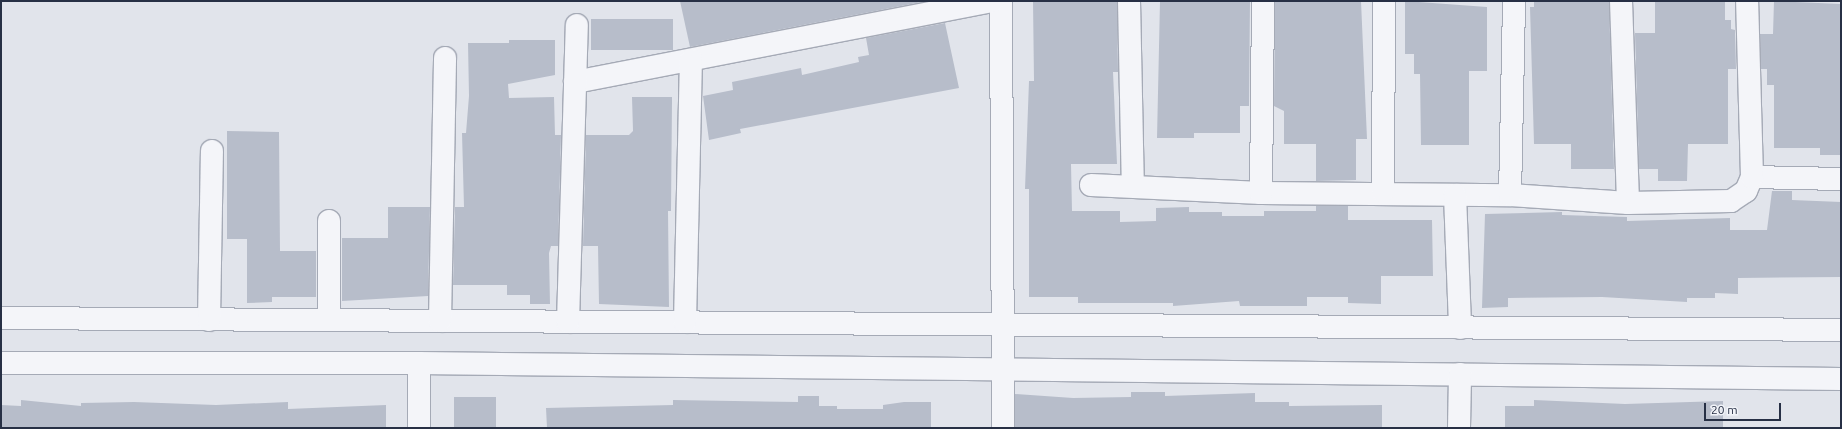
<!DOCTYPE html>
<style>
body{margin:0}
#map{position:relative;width:1842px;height:429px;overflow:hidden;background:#e1e4eb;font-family:Ubuntu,sans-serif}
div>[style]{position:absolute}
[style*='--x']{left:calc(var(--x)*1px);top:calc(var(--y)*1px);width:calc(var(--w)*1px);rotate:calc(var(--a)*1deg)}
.building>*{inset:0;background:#b7bdca;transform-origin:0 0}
.roads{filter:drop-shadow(1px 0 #a5aab6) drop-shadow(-1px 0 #a5aab6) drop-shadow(0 1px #a5aab6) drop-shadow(0 -1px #a5aab6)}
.minor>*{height:22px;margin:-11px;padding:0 11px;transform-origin:11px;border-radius:11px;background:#f4f5f9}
span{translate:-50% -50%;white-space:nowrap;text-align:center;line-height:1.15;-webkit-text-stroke:3px #f1f3f8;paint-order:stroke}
.frame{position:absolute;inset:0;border:2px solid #273045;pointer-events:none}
.scale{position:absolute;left:1704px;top:403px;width:77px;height:18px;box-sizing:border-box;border:2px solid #273045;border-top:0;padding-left:5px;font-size:12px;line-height:14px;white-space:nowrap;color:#273045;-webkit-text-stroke:3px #f1f3f8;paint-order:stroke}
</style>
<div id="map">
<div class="building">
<div style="clip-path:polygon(680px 1px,927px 1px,690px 47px)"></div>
<div style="clip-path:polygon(1033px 1px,1117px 1px,1118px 72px,1113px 72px,1117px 164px,1071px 164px,1072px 211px,1120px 211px,1120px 222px,1156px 221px,1156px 208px,1189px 207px,1189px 212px,1222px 212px,1222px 216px,1264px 216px,1264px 211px,1316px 211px,1316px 206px,1348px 206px,1348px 220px,1432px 220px,1433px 276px,1381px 276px,1381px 304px,1348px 303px,1348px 297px,1307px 297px,1307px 306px,1240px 306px,1239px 301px,1173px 306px,1173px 303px,1078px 303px,1078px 297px,1029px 297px,1029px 189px,1025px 189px,1029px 81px,1034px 81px)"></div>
<div style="clip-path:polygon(1160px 1px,1250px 1px,1249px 106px,1240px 106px,1240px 133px,1194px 133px,1194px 138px,1157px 138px)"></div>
<div style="clip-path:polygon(1275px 1px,1361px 1px,1367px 139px,1356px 139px,1356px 180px,1316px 181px,1316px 144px,1284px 144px,1284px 111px,1274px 106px)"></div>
<div style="clip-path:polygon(1405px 1px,1487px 7px,1487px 71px,1469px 71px,1469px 145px,1421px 145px,1420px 74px,1414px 74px,1414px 54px,1405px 54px)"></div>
<div style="clip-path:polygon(1534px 1px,1609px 1px,1614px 169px,1571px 169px,1571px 144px,1534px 144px,1530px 7px,1534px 7px)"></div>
<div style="clip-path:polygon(1655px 1px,1725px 1px,1725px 20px,1731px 20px,1731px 29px,1735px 30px,1736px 69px,1728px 69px,1728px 144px,1688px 144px,1687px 181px,1658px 181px,1658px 169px,1639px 169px,1635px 33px,1655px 33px)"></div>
<div style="clip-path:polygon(1774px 1px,1841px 4px,1841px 155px,1820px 155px,1820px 148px,1774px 148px,1774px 85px,1767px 85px,1767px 69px,1761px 69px,1760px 34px,1773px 34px)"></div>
<div style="left:673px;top:19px;width:31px;height:82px;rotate:90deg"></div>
<div style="clip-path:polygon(945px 23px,959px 88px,740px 129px,741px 133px,709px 140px,703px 96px,733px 90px,732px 82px,801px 68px,802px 75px,859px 62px,858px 57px,869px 55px,866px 38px)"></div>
<div style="clip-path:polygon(509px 40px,555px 40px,555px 75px,508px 84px,509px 98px,554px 97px,555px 135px,561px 135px,558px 246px,551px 246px,549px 253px,550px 304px,530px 304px,530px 295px,507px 295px,507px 285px,453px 285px,455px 207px,464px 207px,462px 133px,466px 133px,469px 96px,468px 43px,509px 43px)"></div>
<div style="clip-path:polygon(632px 97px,672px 97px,672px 101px,671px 211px,668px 211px,669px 307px,599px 304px,598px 246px,583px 246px,586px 135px,629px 135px,633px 131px)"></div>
<div style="clip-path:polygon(227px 131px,279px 132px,280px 251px,316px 251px,316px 297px,272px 297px,272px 302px,247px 303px,247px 239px,227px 239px)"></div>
<div style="clip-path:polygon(1772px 191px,1792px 191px,1792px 200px,1841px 202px,1841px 277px,1738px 278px,1738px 294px,1715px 293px,1715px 298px,1687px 298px,1687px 302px,1602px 297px,1508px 298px,1508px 307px,1482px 308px,1485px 214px,1562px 212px,1562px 215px,1627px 217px,1627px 221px,1730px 218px,1730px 230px,1767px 230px)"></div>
<div style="clip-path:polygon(388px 207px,430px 207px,428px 296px,342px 301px,342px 238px,388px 238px)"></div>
<div style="clip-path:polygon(1131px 392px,1165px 392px,1165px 396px,1255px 393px,1255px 402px,1289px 402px,1289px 406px,1382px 405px,1382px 428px,1015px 428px,1015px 394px,1073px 398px,1131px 397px)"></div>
<div style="clip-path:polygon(798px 396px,819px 396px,819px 406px,837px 406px,837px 428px,547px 428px,546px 408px,673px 405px,673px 400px,798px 402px)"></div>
<div style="left:454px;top:397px;width:42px;height:31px"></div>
<div style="clip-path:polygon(21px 400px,81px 406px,81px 403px,134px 402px,216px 405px,288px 402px,288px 409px,386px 405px,386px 428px,1px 428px,1px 405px,21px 406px)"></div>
<div style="clip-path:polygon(1534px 400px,1625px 404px,1723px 401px,1723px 428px,1505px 428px,1505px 406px,1534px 406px)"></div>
<div style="clip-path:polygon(904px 402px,931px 402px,931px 428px,837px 428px,837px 409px,883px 409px,883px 405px)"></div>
</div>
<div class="roads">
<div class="minor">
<div style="--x:1001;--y:1;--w:427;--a:89.7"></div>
<div style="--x:1129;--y:1;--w:184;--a:88.8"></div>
<div style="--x:1621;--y:1;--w:202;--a:88"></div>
<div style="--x:575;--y:82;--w:426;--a:-11"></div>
<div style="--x:1752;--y:177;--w:89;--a:1.3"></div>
<div style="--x:1091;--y:185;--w:170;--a:2.7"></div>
<div style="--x:1261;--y:193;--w:249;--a:0.5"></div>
<div style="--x:1510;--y:195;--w:118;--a:3.9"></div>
<div style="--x:1628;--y:203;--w:103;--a:-1.1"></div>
<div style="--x:1731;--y:201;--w:18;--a:-34"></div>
<div style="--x:1746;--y:191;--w:15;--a:-67"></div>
<div style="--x:1752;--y:177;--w:176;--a:-91.6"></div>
<div style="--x:1383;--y:191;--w:190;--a:-89.7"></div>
<div style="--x:1261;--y:193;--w:192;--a:-89.4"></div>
<div style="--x:1455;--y:195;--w:133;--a:87.8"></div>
<div style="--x:1510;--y:195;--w:194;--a:-88.8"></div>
<div style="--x:329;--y:221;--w:99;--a:90"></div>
<div style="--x:1;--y:318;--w:1840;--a:0.37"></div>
<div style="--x:209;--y:320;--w:169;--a:-89"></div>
<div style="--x:440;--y:321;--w:263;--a:-88.9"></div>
<div style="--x:568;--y:322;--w:297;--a:-88.3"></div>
<div style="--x:685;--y:322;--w:262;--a:-88.7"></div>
<div style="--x:1;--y:363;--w:418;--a:0"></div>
<div style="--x:419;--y:363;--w:1422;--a:0.64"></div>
<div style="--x:419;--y:363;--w:65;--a:90"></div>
<div style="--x:1459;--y:428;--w:54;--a:-88.9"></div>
</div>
</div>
<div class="frame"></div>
<div class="scale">20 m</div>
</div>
